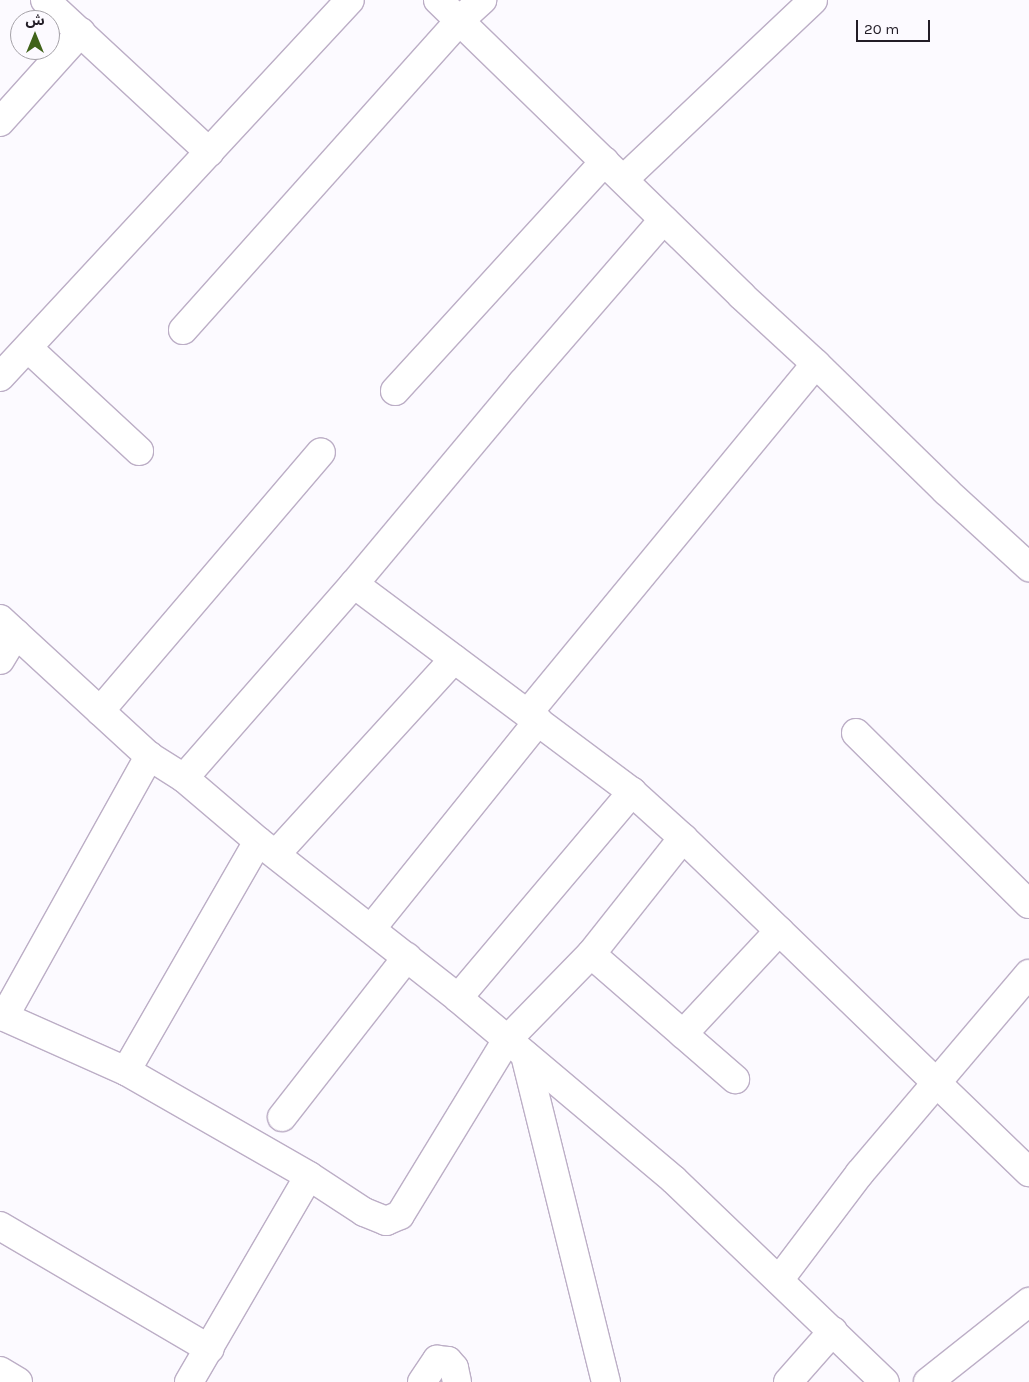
<!DOCTYPE html>
<meta charset="utf-8">
<style>
body{margin:0}
#map{position:relative;width:1029px;height:1382px;overflow:hidden;background:#fcfaff;font-family:Karla,"Noto Sans Arabic",sans-serif}
div>[style]{position:absolute}
[style*='--x']{left:calc(var(--x)*1px);top:calc(var(--y)*1px);width:calc(var(--w)*1px);rotate:calc(var(--a)*1deg)}
.roads{filter:drop-shadow(1px 0 #bcaec6) drop-shadow(-1px 0 #bcaec6) drop-shadow(0 1px #bcaec6) drop-shadow(0 -1px #bcaec6)}
.minor>*{height:28px;margin:-14px;padding:0 14px;transform-origin:14px;border-radius:14px;background:#fff}
span{translate:-50% -50%;white-space:nowrap;text-align:center;line-height:1.15;-webkit-text-stroke:4px #fcfaff;paint-order:stroke}
.north{position:absolute;left:10px;top:10px;width:50px;height:50px;box-sizing:border-box;background:#fcfaff;border:1px solid #a5a2a8;border-radius:50%;rotate:0deg;font-size:14px;font-weight:700;line-height:20px;text-align:center;color:#221d26}
.north::after{content:'';display:block;margin:auto;width:18px;height:22px;background:#40631a;clip-path:polygon(50% 0,100% 100%,50% 72%,0 100%)}
.scale{position:absolute;left:856px;top:20px;width:74px;height:22px;box-sizing:border-box;border:2px solid #221d26;border-top:0;padding-left:6px;font-size:15px;line-height:18px;white-space:nowrap;color:#221d26;-webkit-text-stroke:4px #fcfaff;paint-order:stroke}
</style>
<div id="map">
<div class="roads">
<div class="minor">
<div style="--x:45;--y:0;--w:224;--a:42.8"></div>
<div style="--x:438;--y:0;--w:424;--a:44.2"></div>
<div style="--x:742;--y:296;--w:100;--a:42.6"></div>
<div style="--x:816;--y:364;--w:182;--a:44.3"></div>
<div style="--x:946;--y:491;--w:113;--a:42.5"></div>
<div style="--x:0;--y:122;--w:121;--a:-48"></div>
<div style="--x:624;--y:179;--w:260;--a:-43.4"></div>
<div style="--x:183;--y:330;--w:416;--a:-48.2"></div>
<div style="--x:460;--y:20;--w:30;--a:-42"></div>
<div style="--x:29;--y:349;--w:150;--a:42.8"></div>
<div style="--x:0;--y:377;--w:514;--a:-47.13"></div>
<div style="--x:395;--y:391;--w:311;--a:-47.6"></div>
<div style="--x:354;--y:584;--w:347;--a:36.8"></div>
<div style="--x:632;--y:792;--w:69;--a:42"></div>
<div style="--x:683;--y:838;--w:481;--a:44"></div>
<div style="--x:0;--y:619;--w:202;--a:42.6"></div>
<div style="--x:149;--y:756;--w:41;--a:32.2"></div>
<div style="--x:184;--y:778;--w:97;--a:40.4"></div>
<div style="--x:258;--y:841;--w:254;--a:38.1"></div>
<div style="--x:458;--y:998;--w:282;--a:40.1"></div>
<div style="--x:674;--y:1180;--w:292;--a:43.8"></div>
<div style="--x:0;--y:660;--w:31;--a:-59"></div>
<div style="--x:100;--y:711;--w:340;--a:-49.5"></div>
<div style="--x:528;--y:713;--w:452;--a:-50.5"></div>
<div style="--x:856;--y:733;--w:243;--a:44.7"></div>
<div style="--x:184;--y:778;--w:258;--a:-48.8"></div>
<div style="--x:354;--y:584;--w:262;--a:-50.1"></div>
<div style="--x:522;--y:383;--w:216;--a:-49.1"></div>
<div style="--x:276;--y:854;--w:264;--a:-47.6"></div>
<div style="--x:371;--y:929;--w:267;--a:-51.2"></div>
<div style="--x:591;--y:954;--w:191;--a:41"></div>
<div style="--x:458;--y:998;--w:270;--a:-49.8"></div>
<div style="--x:0;--y:1015;--w:138;--a:24"></div>
<div style="--x:126;--y:1071;--w:211;--a:29.8"></div>
<div style="--x:309;--y:1176;--w:66;--a:33.2"></div>
<div style="--x:364;--y:1212;--w:24;--a:22"></div>
<div style="--x:386;--y:1221;--w:15;--a:-23"></div>
<div style="--x:400;--y:1215;--w:205;--a:-58.6"></div>
<div style="--x:507;--y:1040;--w:120;--a:-45.7"></div>
<div style="--x:591;--y:954;--w:148;--a:-51.6"></div>
<div style="--x:4;--y:1017;--w:299;--a:-60.9"></div>
<div style="--x:683;--y:1034;--w:141;--a:-47"></div>
<div style="--x:525;--y:1055;--w:337;--a:76.1"></div>
<div style="--x:126;--y:1071;--w:265;--a:-60.1"></div>
<div style="--x:282;--y:1117;--w:203;--a:-52"></div>
<div style="--x:0;--y:1226;--w:243;--a:30.4"></div>
<div style="--x:779;--y:1280;--w:134;--a:-52.9"></div>
<div style="--x:860;--y:1173;--w:261;--a:-49.7"></div>
<div style="--x:0;--y:1371;--w:21;--a:31"></div>
<div style="--x:189;--y:1382;--w:238;--a:-59.8"></div>
<div style="--x:422;--y:1382;--w:27;--a:-56"></div>
<div style="--x:437;--y:1360;--w:11;--a:5"></div>
<div style="--x:448;--y:1361;--w:9;--a:49"></div>
<div style="--x:454;--y:1368;--w:14;--a:78"></div>
<div style="--x:788;--y:1382;--w:68;--a:-48.6"></div>
<div style="--x:928;--y:1382;--w:129;--a:-38.4"></div>
</div>
</div>
<div class="north">ش</div>
<div class="scale">20 m</div>
</div>
